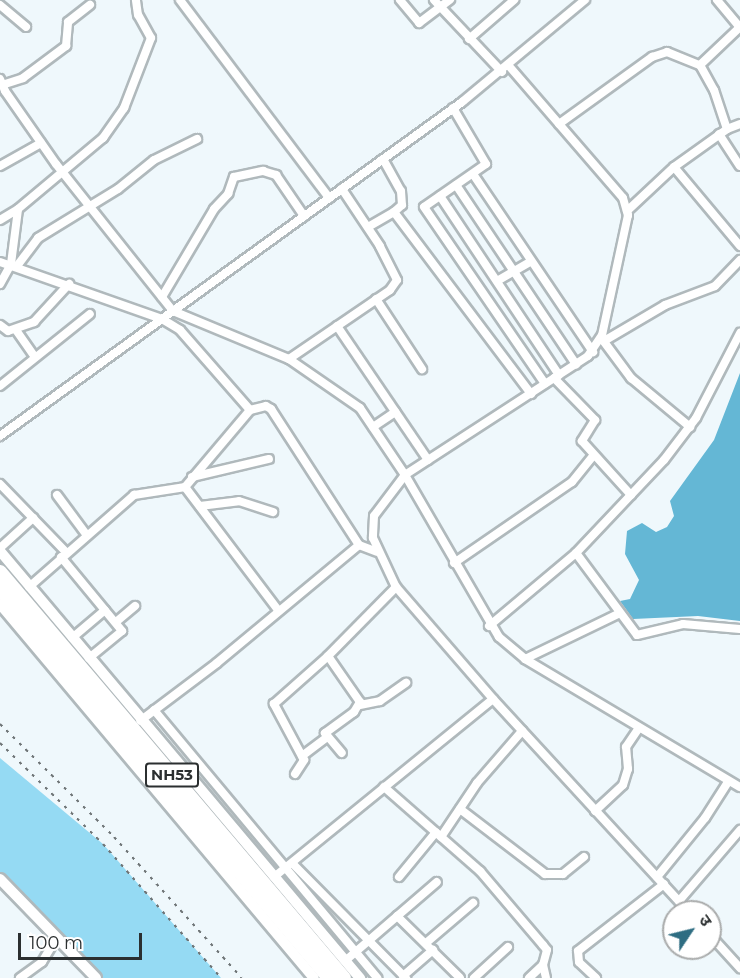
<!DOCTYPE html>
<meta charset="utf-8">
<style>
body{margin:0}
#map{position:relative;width:740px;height:978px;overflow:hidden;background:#eff8fc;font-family:Montserrat,"Noto Sans Devanagari",sans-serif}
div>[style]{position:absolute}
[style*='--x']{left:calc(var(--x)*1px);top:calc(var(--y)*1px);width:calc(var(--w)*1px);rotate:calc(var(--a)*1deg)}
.green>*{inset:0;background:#95daf3}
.water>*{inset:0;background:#64b7d5}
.roads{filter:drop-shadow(2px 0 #b0b9bc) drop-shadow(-2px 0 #b0b9bc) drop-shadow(0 2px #b0b9bc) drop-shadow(0 -2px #b0b9bc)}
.street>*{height:8px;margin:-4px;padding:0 4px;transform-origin:4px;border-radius:4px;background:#fff}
.secondary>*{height:10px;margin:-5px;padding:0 5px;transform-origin:5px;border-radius:5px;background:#fff}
.highway>*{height:14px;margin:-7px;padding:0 7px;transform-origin:7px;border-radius:7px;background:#fff}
.rail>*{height:2px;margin-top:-1px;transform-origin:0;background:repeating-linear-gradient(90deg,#6e7476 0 3px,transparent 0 9px)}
span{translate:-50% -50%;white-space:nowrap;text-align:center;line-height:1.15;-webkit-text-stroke:4.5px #fff;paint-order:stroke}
.shield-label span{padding:2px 4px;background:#fff;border:2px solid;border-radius:4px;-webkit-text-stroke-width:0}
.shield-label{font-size:15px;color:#2b2f30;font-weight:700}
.north{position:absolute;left:662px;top:900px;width:60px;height:60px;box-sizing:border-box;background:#fff;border:2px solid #aaacac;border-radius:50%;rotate:55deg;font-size:16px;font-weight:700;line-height:24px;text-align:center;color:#2b2f30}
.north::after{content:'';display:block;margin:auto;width:21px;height:27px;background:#2e6d82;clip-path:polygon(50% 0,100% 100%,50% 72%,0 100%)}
.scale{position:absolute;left:18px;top:933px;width:124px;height:27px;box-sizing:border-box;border:3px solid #2b2f30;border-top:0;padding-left:8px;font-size:18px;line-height:21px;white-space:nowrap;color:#2b2f30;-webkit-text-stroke:4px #fff;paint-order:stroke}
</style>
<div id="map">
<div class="green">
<div style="clip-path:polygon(0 758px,103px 844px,221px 978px,95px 978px,0 880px)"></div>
</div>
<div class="water">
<div style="clip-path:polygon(740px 373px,740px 621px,698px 616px,633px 619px,620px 601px,630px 599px,639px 580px,625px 554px,627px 531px,642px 523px,656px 532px,667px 527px,674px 516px,670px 501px,714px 440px)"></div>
</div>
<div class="roads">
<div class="street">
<div style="--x:180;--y:0;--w:248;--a:53"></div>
<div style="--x:400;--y:0;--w:30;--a:50"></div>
<div style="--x:419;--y:23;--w:39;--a:-37"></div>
<div style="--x:434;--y:0;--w:99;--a:46.6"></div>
<div style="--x:717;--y:0;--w:35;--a:50"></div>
<div style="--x:0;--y:5;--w:34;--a:40"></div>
<div style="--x:469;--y:39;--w:60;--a:-40.9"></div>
<div style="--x:700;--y:65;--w:55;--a:-43.5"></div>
<div style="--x:509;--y:66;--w:174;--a:49.2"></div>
<div style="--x:623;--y:198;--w:18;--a:74"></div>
<div style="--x:628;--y:215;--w:123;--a:102.2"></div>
<div style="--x:602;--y:335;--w:25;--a:124"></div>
<div style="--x:588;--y:356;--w:218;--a:147"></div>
<div style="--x:405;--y:475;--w:51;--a:127.1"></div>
<div style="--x:374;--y:516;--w:22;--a:93"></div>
<div style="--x:373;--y:538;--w:54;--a:64.9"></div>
<div style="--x:396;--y:587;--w:148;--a:49.1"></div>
<div style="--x:493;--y:699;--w:289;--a:47.4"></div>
<div style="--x:0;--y:79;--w:13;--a:67"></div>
<div style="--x:5;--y:91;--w:89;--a:55.1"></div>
<div style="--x:56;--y:164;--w:188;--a:51.5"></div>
<div style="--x:173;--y:311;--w:126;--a:22.5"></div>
<div style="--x:289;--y:359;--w:86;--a:34.6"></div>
<div style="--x:360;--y:408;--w:81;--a:56.1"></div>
<div style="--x:405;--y:475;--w:187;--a:59.9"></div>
<div style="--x:499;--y:637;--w:34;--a:40"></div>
<div style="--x:525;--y:659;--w:250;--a:30.8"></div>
<div style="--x:2;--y:85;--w:22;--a:-18"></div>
<div style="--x:23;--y:78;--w:54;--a:-36.7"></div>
<div style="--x:66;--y:46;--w:24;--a:-85"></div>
<div style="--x:68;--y:22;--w:28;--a:-38"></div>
<div style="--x:453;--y:108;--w:65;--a:59.5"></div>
<div style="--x:486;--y:164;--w:75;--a:145.3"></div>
<div style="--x:424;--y:207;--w:214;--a:55.6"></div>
<div style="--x:559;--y:124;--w:115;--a:-35.8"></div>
<div style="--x:652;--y:57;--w:16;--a:-18"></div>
<div style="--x:667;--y:52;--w:35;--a:22"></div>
<div style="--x:700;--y:65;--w:29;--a:61"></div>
<div style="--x:714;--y:90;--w:41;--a:71.6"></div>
<div style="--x:719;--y:134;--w:38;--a:57"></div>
<div style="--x:383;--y:159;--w:37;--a:61"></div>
<div style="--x:401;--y:191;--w:14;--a:86"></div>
<div style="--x:402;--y:205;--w:11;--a:139"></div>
<div style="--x:394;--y:212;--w:228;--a:53"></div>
<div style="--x:0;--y:166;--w:47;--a:-29.3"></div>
<div style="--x:674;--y:167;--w:103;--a:50.1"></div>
<div style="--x:473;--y:174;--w:215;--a:56"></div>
<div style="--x:456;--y:185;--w:216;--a:56.2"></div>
<div style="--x:440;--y:196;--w:215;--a:56.4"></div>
<div style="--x:627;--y:211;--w:64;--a:-43.1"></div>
<div style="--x:674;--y:167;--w:65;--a:-35.6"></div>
<div style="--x:727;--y:129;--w:14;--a:-21"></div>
<div style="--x:0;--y:220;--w:21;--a:-31"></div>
<div style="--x:368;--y:227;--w:30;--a:-30"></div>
<div style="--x:0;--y:262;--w:172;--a:19.4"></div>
<div style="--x:162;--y:319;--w:21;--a:31"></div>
<div style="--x:180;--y:330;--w:106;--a:48.8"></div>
<div style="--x:250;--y:410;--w:16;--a:-14"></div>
<div style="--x:266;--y:406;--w:6;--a:31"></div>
<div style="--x:271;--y:409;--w:162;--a:57.1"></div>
<div style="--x:359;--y:545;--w:185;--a:140.3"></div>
<div style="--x:217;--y:663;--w:96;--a:143"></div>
<div style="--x:17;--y:266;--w:35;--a:-53"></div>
<div style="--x:38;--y:238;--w:94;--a:-31.5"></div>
<div style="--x:118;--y:189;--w:46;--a:-38.9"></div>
<div style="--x:154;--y:160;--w:48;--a:-26"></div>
<div style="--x:497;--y:281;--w:39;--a:-30"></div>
<div style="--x:0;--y:284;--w:23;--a:-61"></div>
<div style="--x:11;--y:264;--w:55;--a:-82.7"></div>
<div style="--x:18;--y:209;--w:111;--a:-39.9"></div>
<div style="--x:103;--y:138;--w:37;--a:-55"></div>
<div style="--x:124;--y:108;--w:75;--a:-68.9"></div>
<div style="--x:151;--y:38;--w:26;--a:-119"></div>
<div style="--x:138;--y:15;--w:15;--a:-98"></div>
<div style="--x:162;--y:297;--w:102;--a:-59.4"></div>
<div style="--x:214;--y:209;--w:21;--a:-47"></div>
<div style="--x:228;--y:194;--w:18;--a:-71"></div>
<div style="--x:234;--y:177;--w:30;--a:-12"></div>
<div style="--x:263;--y:171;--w:14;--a:17"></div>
<div style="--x:276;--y:175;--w:50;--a:55.7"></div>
<div style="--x:376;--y:299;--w:84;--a:56.7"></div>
<div style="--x:0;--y:325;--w:10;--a:37"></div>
<div style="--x:8;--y:331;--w:28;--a:-19"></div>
<div style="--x:34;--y:322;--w:52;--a:-47.4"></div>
<div style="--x:337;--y:326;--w:162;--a:55.8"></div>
<div style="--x:16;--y:330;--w:32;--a:55"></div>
<div style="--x:602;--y:339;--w:49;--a:53.4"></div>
<div style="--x:631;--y:378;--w:77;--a:39.7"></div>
<div style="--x:604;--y:341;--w:71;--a:-30.5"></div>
<div style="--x:665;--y:305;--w:53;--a:-20.8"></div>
<div style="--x:715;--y:286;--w:36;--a:-46"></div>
<div style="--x:289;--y:359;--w:122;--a:-34.3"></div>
<div style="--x:390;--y:290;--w:12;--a:-55"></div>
<div style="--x:397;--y:280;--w:38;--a:-117"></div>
<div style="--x:380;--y:246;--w:69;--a:-123.7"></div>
<div style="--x:554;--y:378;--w:59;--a:45.7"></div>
<div style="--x:595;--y:420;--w:25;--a:122"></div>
<div style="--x:582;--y:441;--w:73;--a:47.8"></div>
<div style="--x:0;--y:386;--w:115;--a:-38.7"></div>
<div style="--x:373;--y:427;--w:27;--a:-34"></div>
<div style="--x:0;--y:436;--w:570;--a:-35.86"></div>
<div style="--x:462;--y:102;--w:160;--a:-39.7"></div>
<div style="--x:192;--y:477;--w:79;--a:-13.2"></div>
<div style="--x:0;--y:484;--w:95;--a:45.9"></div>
<div style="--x:185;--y:487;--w:154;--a:52.9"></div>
<div style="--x:57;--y:495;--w:49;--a:53.4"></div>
<div style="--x:200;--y:506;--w:39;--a:-7"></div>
<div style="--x:239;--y:501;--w:36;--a:18"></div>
<div style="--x:359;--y:545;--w:19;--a:21"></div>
<div style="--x:0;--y:548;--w:45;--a:-42.3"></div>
<div style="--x:576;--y:553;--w:102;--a:53.4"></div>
<div style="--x:637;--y:635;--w:47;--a:-13.4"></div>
<div style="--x:683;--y:624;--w:57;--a:5"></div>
<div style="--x:61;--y:557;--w:96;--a:50.5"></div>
<div style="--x:122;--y:631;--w:43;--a:140.7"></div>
<div style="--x:454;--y:563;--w:143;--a:-34.5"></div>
<div style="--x:572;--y:482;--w:33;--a:-51"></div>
<div style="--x:29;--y:587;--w:140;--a:-41.2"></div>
<div style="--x:134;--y:495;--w:52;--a:-8.9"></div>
<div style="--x:185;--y:487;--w:101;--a:-49.8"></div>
<div style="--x:116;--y:622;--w:25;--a:-40"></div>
<div style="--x:489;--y:626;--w:114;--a:-40"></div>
<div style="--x:576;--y:553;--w:128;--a:-46.6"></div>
<div style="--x:664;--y:460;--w:53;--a:-52.7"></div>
<div style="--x:696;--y:418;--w:96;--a:-62.6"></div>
<div style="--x:72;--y:638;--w:43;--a:-40.3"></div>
<div style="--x:328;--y:656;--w:56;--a:55.2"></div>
<div style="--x:360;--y:702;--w:12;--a:121"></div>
<div style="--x:354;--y:712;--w:36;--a:144"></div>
<div style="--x:325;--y:733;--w:26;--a:50"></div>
<div style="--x:525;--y:659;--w:103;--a:-25.8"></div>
<div style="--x:360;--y:705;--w:20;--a:-11"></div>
<div style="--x:380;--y:701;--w:32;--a:-35"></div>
<div style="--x:154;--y:710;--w:349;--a:50.2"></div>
<div style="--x:302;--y:756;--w:31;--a:-37"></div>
<div style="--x:295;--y:774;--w:17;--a:-57"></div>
<div style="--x:304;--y:760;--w:64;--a:-118.2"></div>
<div style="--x:274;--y:704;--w:72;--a:-41.6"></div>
<div style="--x:328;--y:656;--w:97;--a:-45.4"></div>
<div style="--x:384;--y:787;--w:128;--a:41.2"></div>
<div style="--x:480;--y:871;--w:97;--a:49.6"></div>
<div style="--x:543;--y:945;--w:6;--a:51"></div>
<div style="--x:547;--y:950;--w:16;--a:105"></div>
<div style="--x:543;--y:965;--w:13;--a:77"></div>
<div style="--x:460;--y:809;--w:107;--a:37.4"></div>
<div style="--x:545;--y:874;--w:18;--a:0"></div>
<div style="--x:563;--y:874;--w:27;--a:-39"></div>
<div style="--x:595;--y:811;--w:38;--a:-43"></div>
<div style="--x:623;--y:785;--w:17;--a:-73"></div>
<div style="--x:628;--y:769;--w:22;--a:-95"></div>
<div style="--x:626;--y:747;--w:23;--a:-56"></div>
<div style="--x:441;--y:837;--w:65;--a:-56.3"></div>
<div style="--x:477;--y:783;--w:69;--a:-49.1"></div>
<div style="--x:293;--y:864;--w:161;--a:45.3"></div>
<div style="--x:274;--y:877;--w:282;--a:-39.1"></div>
<div style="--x:399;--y:877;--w:58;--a:-50.6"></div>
<div style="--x:657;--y:877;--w:76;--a:-50.9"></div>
<div style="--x:705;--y:818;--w:43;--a:-57.4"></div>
<div style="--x:679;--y:901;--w:94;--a:-49.3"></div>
<div style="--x:397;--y:916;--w:88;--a:44.5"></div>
<div style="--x:710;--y:935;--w:45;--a:47.7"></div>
<div style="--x:426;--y:943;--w:62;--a:-40.4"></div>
<div style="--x:345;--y:961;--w:121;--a:-40.7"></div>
<div style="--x:403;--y:976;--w:40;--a:-41"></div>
<div style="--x:20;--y:978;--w:27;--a:-36"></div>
<div style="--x:42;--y:962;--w:29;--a:-59"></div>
<div style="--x:474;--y:978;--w:46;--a:-42.4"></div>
<div style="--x:529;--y:978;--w:19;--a:-43"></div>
<div style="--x:596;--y:978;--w:23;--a:-137"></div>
<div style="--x:579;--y:962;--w:11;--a:-95"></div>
<div style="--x:578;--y:951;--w:109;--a:-37.9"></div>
</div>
<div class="secondary">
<div style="--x:0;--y:551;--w:559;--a:49.87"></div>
<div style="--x:0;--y:604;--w:488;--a:50"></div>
<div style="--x:0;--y:879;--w:138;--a:45.9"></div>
</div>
<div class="highway">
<div style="--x:0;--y:572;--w:532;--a:49.73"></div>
<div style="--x:0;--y:588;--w:510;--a:49.85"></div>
</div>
</div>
<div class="rail">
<div style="--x:0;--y:724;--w:161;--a:44.7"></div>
<div style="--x:114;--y:837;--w:190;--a:47.8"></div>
<div style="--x:0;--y:743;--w:144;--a:44.4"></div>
<div style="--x:103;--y:844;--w:179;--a:48.6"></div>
</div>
<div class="shield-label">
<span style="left:172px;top:775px">NH53</span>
</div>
<div class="north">उ</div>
<div class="scale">100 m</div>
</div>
